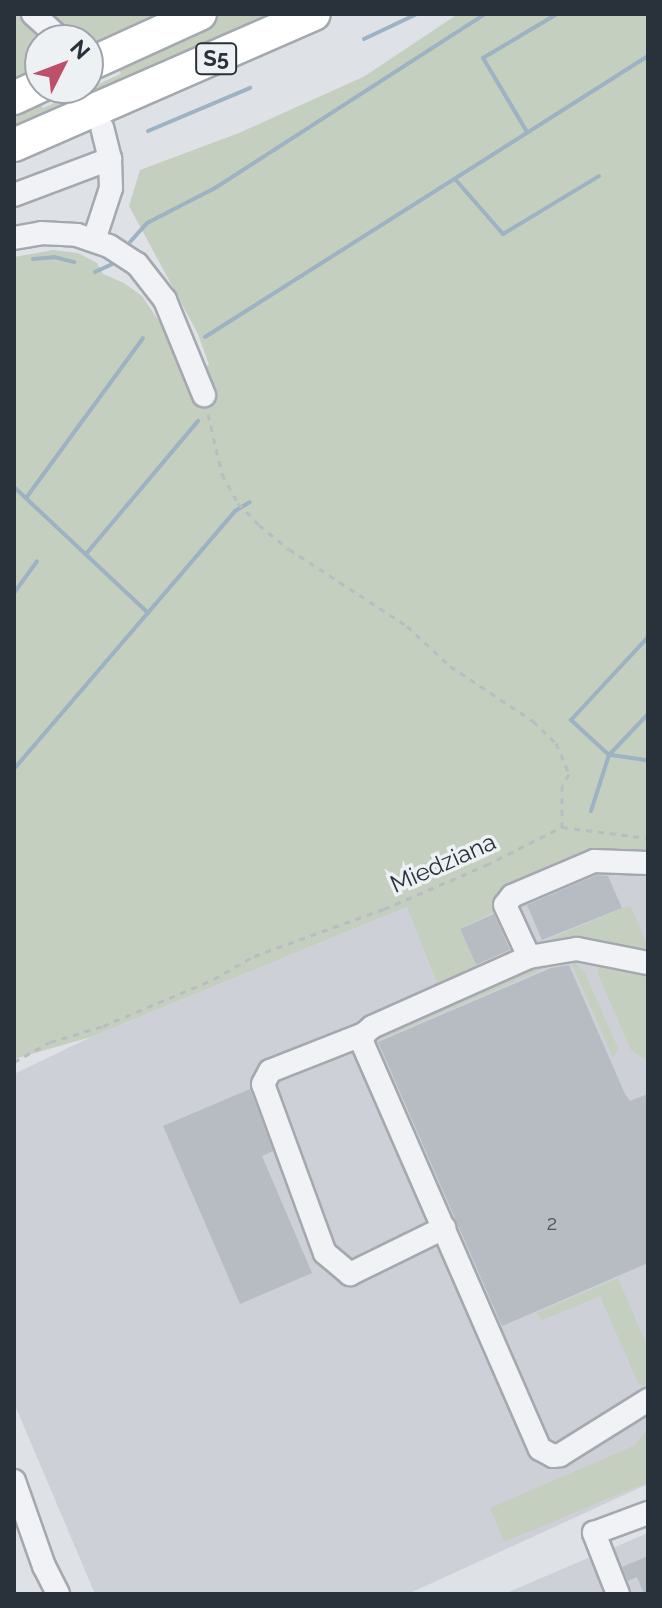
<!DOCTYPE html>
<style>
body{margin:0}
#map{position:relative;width:662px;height:1608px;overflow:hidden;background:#dee2e6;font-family:Raleway,sans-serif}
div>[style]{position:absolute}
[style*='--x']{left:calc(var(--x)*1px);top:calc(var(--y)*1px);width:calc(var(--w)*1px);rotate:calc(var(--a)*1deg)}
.built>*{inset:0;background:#cdd1d7}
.green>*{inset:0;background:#c5cfc0}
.stream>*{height:4px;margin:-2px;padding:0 2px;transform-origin:2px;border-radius:2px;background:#9db2c2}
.building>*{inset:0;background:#b6bcc2;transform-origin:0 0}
.minor-tunnel>*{height:22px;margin-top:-11px;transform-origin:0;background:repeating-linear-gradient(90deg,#babfc4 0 22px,transparent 0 33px)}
.path>*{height:3px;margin-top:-1.5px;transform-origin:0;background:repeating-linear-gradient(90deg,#b9bcc1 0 6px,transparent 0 12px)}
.roads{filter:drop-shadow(2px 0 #a4a9af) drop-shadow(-2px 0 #a4a9af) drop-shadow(0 2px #a4a9af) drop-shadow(0 -2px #a4a9af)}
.minor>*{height:22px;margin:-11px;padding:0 11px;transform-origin:11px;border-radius:11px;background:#f1f2f5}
.highway>*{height:32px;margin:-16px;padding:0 16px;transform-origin:16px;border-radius:16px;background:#fff}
span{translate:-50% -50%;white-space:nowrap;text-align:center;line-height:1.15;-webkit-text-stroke:7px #eef1f4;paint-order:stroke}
.number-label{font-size:20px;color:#4c545d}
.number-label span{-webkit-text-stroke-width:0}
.shield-label span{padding:2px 6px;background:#eef1f4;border:2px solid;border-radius:6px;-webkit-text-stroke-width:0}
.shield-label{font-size:22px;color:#29313b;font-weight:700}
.street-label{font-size:24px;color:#29313b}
.frame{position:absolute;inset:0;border:16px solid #29313b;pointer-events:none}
.north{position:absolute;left:24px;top:24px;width:80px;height:80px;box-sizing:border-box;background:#eef1f4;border:2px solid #9fa4aa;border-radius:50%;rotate:48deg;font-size:22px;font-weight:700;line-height:32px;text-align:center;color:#29313b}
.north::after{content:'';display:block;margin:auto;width:28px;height:36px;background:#be516a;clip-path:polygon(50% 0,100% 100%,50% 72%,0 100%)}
</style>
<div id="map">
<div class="built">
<div style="clip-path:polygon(648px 852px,648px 1484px,408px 1594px,95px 1594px,14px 1403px,14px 1074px,91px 1037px,407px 907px,608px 855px)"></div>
<div style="clip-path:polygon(648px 1533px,648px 1594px,504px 1594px,588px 1558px,599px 1562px,610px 1558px,615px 1547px)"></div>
</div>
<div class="green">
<div style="clip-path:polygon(14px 14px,294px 14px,46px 114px,14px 136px,14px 109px,37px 99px,43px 108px,121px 74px,117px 65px,88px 71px,88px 40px,40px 40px,40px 88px,14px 101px)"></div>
<div style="clip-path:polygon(458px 14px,648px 14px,648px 852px,608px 855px,461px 928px,477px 968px,438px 985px,407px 907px,91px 1037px,14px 1059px,14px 257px,53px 250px,78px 253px,97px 263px,103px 274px,124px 283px,142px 296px,165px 330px,184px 374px,209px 365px,198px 334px,129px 206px,140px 170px,239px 133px,365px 76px)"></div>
<div style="clip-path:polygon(630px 905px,648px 946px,648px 954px,540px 943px)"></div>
<div style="clip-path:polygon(569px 958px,377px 1041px,377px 1036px,547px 959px,570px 958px,584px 971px,618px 1048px,613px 1058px)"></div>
<div style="clip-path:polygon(599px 964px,648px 969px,648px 1062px,631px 1050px,598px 974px)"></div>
<div style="clip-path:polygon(618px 1278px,648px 1348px,648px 1388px,638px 1383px,600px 1296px,542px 1320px,536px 1313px)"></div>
<div style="clip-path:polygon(648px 1428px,648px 1482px,504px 1542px,490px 1508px,635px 1445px)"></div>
</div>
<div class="stream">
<div style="--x:364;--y:39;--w:59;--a:-25.3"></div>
<div style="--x:148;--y:131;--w:111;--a:-22.9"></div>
<div style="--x:527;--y:132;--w:86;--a:-120.7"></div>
<div style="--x:483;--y:58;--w:86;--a:-30.7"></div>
<div style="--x:455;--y:179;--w:73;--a:48.9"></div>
<div style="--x:503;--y:234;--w:112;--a:-31.1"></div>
<div style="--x:130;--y:242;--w:25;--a:-48"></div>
<div style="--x:147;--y:223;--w:76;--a:-27.2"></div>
<div style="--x:215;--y:188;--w:321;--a:-32.8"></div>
<div style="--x:33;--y:259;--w:21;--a:-5"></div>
<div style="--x:54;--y:257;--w:21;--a:14"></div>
<div style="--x:95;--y:272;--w:19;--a:-25"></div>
<div style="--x:205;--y:337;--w:525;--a:-32.39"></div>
<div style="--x:14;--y:487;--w:184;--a:43.2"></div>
<div style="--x:26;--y:498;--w:198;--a:-53.8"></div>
<div style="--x:86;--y:554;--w:174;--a:-49.9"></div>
<div style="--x:14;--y:593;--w:39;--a:-54"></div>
<div style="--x:609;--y:755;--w:57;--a:-46.4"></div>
<div style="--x:611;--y:755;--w:37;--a:8"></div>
<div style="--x:14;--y:769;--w:340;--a:-49.4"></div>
<div style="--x:235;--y:511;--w:17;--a:-31"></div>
<div style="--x:591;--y:811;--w:59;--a:-72.2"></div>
<div style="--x:609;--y:755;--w:52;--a:-137.4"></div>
<div style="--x:571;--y:720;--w:113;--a:-47.1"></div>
</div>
<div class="building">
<div style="clip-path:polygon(597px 875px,608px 876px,622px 908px,542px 940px,527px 905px)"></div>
<div style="left:494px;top:914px;width:39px;height:37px;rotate:66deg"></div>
<div style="clip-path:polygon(569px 965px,625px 1094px,630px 1101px,648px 1094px,648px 1263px,502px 1326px,378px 1042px,551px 968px)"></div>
<div style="clip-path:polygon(250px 1089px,273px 1151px,262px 1156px,312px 1273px,240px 1304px,163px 1126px)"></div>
<div style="clip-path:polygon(648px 1556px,648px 1594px,644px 1594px,637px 1577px,628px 1581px,622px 1567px)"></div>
</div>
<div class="minor-tunnel">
<div style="--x:84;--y:88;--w:38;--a:65"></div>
</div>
<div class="path">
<div style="--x:208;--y:414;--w:62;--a:76.9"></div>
<div style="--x:222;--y:474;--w:33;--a:61"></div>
<div style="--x:238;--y:503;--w:30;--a:46"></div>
<div style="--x:259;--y:525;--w:38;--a:39"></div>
<div style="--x:289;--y:549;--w:141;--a:33.1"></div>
<div style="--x:407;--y:626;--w:59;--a:42.9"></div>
<div style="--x:450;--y:666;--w:100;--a:33.5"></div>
<div style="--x:533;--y:721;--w:32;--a:44"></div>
<div style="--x:556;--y:743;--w:34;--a:67"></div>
<div style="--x:569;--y:774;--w:14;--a:120"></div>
<div style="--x:562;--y:786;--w:41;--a:90"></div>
<div style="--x:14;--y:1062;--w:41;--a:-29.1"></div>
<div style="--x:50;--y:1042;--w:55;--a:-16.8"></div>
<div style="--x:103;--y:1026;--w:121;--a:-22.9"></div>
<div style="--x:214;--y:979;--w:46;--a:-29.9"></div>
<div style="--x:254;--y:956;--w:138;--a:-19.9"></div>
<div style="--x:384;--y:909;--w:111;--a:-23.3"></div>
<div style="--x:486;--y:865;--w:85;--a:-26.6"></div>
<div style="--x:562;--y:827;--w:87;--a:7.3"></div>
</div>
<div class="roads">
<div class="minor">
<div style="--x:33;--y:14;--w:39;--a:42"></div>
<div style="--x:14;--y:195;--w:103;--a:-20.6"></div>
<div style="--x:14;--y:238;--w:27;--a:-10"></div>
<div style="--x:41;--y:233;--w:36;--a:3"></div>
<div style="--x:77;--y:235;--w:34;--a:19"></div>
<div style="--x:109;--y:246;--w:33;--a:33"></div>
<div style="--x:137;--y:264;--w:46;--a:52.1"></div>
<div style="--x:165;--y:300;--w:103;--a:67.7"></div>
<div style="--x:94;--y:240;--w:55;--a:-71.9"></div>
<div style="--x:111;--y:188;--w:29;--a:-92"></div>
<div style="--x:110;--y:159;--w:32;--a:-104"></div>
<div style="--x:648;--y:863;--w:54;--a:-177.9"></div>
<div style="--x:594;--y:861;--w:89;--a:156.9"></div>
<div style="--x:512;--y:896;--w:11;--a:128"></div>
<div style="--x:505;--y:905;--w:57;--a:65.2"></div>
<div style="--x:529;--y:957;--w:172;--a:156"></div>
<div style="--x:372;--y:1027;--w:11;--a:139"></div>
<div style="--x:364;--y:1034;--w:8;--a:104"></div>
<div style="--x:362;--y:1042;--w:444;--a:66.4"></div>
<div style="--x:540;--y:1449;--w:15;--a:28"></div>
<div style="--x:553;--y:1456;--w:7;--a:-8"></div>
<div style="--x:560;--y:1455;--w:104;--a:-32"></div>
<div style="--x:529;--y:957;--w:49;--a:-9.5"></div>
<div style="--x:577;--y:949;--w:72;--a:11.2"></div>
<div style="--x:364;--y:1034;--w:101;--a:158.5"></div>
<div style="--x:270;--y:1071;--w:15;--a:118"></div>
<div style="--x:263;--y:1084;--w:180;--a:69.9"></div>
<div style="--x:325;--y:1253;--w:33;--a:40"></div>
<div style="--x:350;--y:1274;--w:105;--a:-26.1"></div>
<div style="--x:14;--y:1481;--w:90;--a:70.6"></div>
<div style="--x:44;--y:1566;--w:31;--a:63"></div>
<div style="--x:618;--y:1594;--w:66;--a:-111.5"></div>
<div style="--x:594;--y:1533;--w:58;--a:-20.3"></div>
</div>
<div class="highway">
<div style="--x:88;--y:65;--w:123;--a:-24.5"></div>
<div style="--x:14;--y:98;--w:29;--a:-25"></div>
<div style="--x:14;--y:145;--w:327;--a:-23.6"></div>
</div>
</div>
<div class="number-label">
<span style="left:552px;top:1223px">2</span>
</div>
<div class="shield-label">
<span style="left:216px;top:59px">S5</span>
</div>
<div class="street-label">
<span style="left:443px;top:863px;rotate:-24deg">Miedziana</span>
</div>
<div class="frame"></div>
<div class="north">N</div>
</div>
